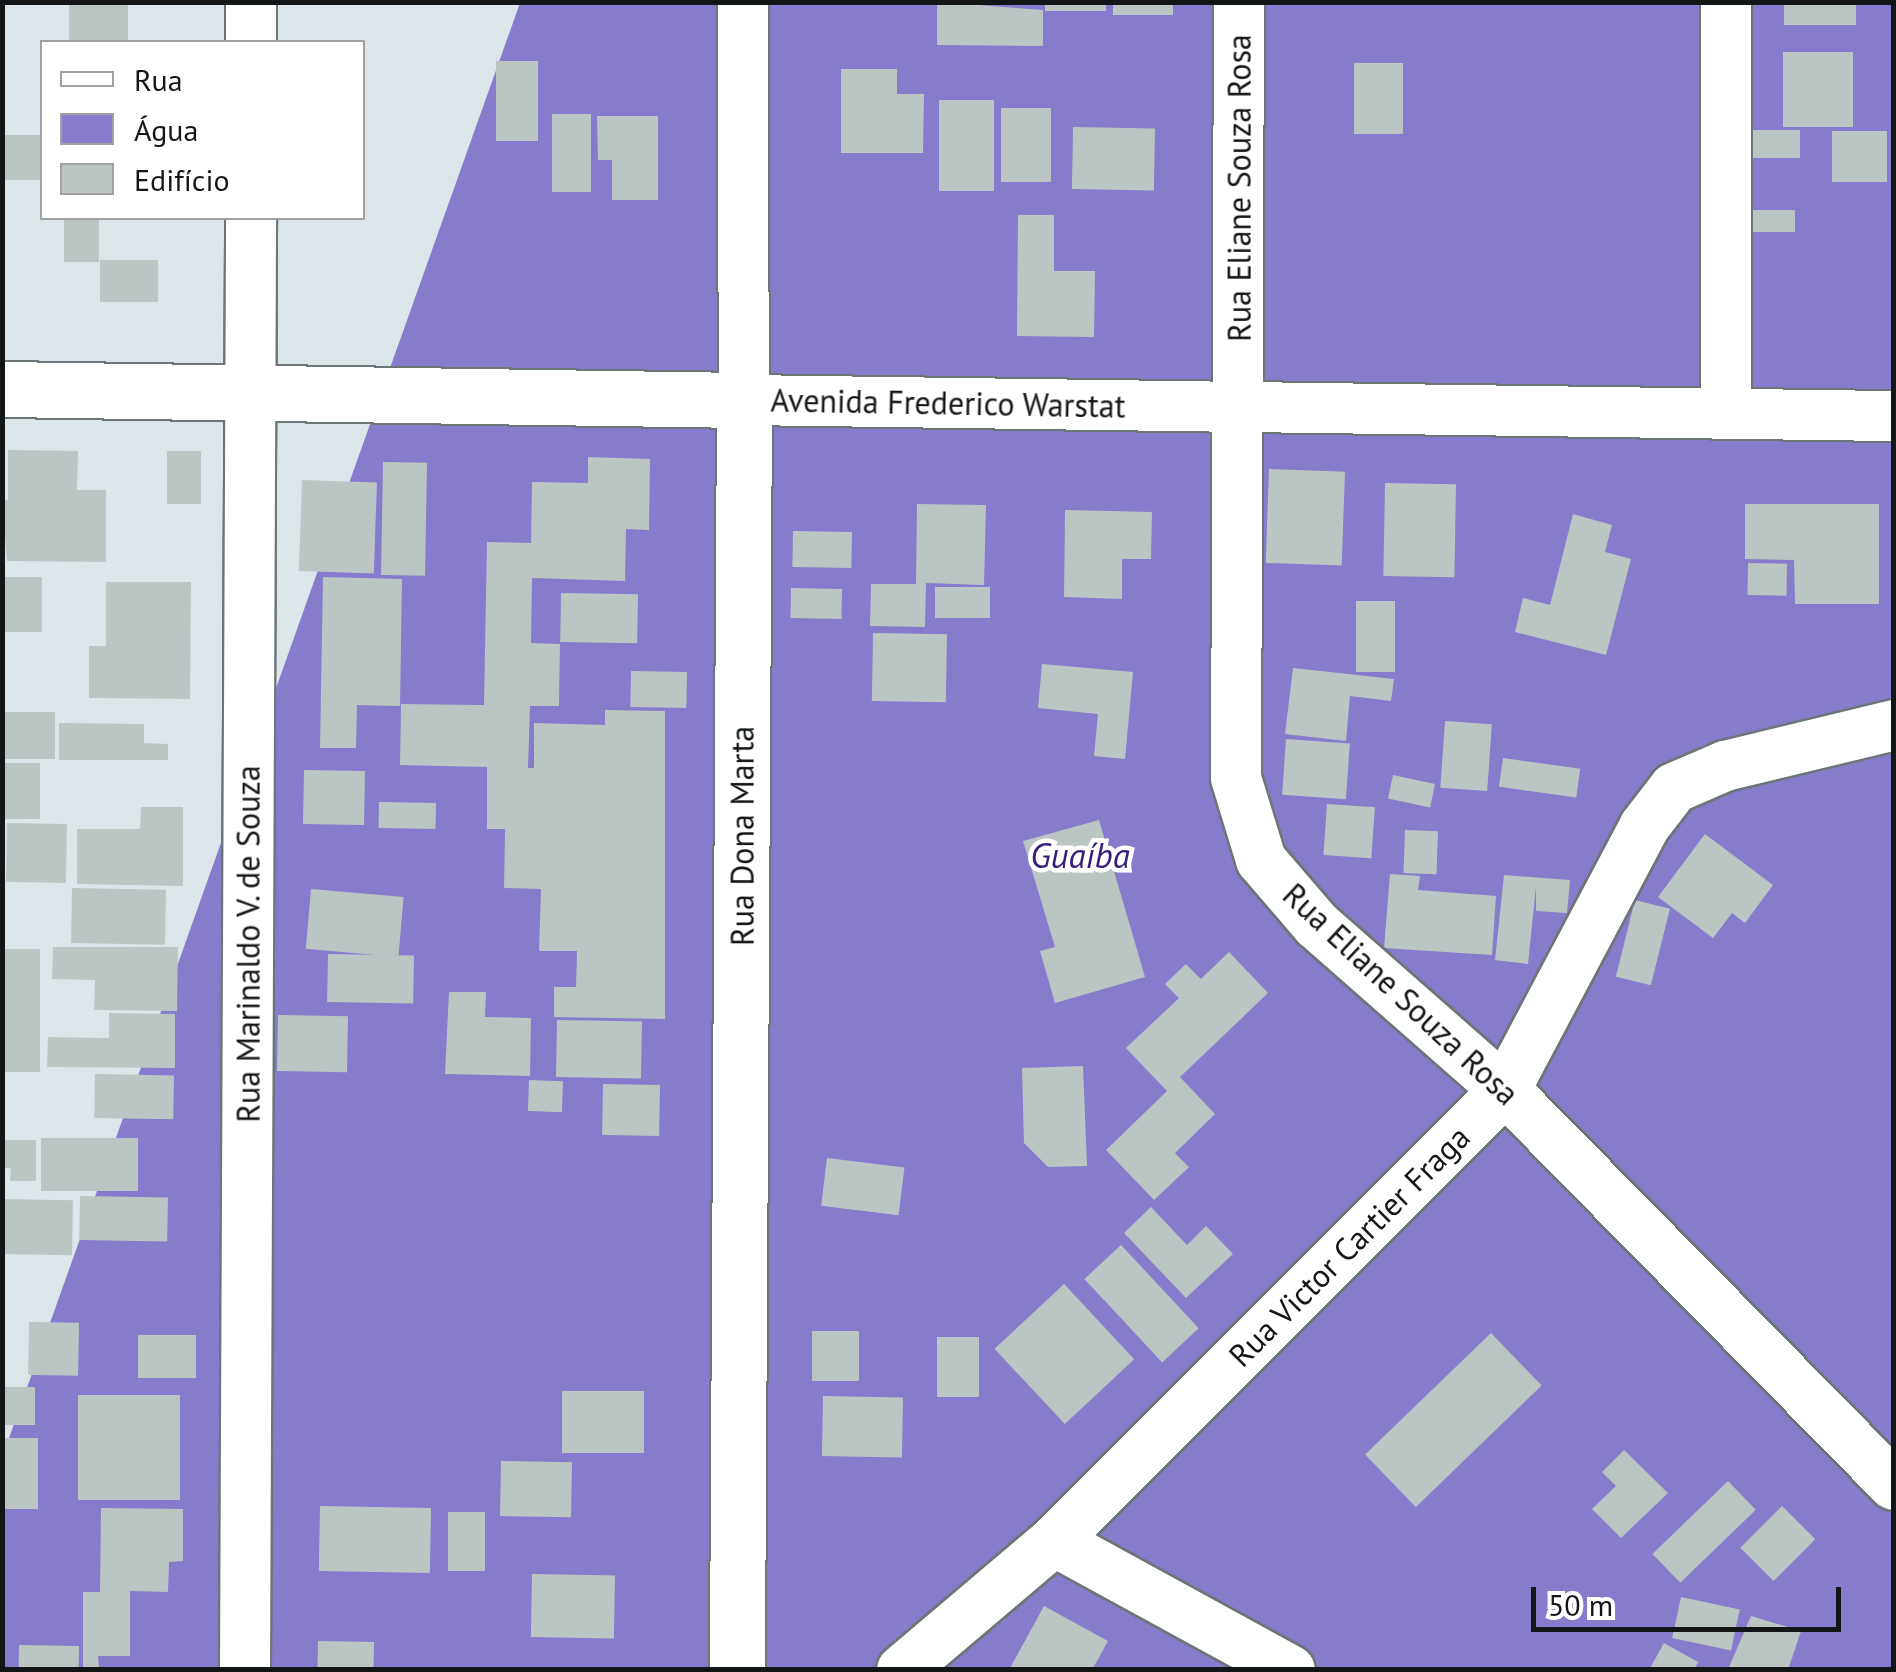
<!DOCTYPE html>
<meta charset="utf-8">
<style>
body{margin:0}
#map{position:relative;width:1896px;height:1672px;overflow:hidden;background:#dce6ea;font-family:"PT Sans",sans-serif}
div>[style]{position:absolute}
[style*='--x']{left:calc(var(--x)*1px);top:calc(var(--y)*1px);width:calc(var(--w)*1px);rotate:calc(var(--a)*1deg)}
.water>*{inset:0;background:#877bcb}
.building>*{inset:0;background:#bbc6c4;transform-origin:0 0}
.roads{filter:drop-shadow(2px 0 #6c7578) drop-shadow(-2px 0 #6c7578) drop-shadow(0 2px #6c7578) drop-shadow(0 -2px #6c7578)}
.street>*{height:50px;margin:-25px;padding:0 25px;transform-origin:25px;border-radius:25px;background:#fff}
.secondary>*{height:55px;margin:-27.5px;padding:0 27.5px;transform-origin:27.5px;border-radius:27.5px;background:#fff}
span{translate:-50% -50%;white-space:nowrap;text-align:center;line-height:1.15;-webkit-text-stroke:9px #fff;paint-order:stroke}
.street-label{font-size:32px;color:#121617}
.water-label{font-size:35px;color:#391d7b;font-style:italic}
.frame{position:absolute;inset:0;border:5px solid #121617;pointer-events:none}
.legend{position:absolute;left:40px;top:40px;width:325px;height:180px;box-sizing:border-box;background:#fff;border:2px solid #a0a2a2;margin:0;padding:12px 18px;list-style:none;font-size:30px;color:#121617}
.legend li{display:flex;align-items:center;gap:20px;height:50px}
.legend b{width:50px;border:2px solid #a0a2a2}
.scale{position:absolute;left:1531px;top:1587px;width:310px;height:45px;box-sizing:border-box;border:5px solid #121617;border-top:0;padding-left:12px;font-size:30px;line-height:35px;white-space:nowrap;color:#121617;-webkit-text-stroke:8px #fff;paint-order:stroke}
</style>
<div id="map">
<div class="water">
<div style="clip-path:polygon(520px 3px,1893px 3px,1893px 1669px,3px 1670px,3px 1455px)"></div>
</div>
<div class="building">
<div style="left:69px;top:2px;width:59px;height:40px"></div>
<div style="clip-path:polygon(937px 2px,1043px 10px,1043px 46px,937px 45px)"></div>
<div style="left:1045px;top:2px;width:61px;height:9px"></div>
<div style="left:1113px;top:2px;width:60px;height:13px"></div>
<div style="left:1784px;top:2px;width:72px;height:23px"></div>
<div style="left:1853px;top:52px;width:75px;height:70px;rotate:90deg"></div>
<div style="left:496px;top:61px;width:42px;height:80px"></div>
<div style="left:1354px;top:63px;width:49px;height:71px"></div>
<div style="clip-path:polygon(841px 69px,897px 69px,897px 94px,924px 94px,923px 153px,841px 153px)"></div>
<div style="left:939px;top:100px;width:55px;height:91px"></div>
<div style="left:1001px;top:108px;width:50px;height:74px"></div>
<div style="left:552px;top:114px;width:39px;height:78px"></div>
<div style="clip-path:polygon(597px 116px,658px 116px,658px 200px,612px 200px,612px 160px,598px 160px)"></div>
<div style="left:1073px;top:127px;width:82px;height:62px;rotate:1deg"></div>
<div style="left:1751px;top:130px;width:49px;height:28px"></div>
<div style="left:1832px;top:131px;width:55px;height:51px"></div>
<div style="left:2px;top:135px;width:40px;height:45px"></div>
<div style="left:1748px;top:210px;width:47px;height:22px"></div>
<div style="clip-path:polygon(1018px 215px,1054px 215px,1054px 271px,1095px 271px,1094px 337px,1017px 336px)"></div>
<div style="left:64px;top:218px;width:35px;height:44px"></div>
<div style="left:100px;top:260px;width:58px;height:42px"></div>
<div style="clip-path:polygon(8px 450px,78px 451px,77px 490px,106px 490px,106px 562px,7px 561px,2px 500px,8px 500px)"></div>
<div style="left:167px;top:451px;width:34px;height:53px"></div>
<div style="clip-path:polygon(588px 457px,650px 459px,649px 530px,626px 529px,625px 581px,532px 578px,531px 643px,560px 644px,559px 706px,530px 706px,528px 768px,534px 768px,534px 723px,605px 725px,605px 710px,665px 711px,665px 1019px,554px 1017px,554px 987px,576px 987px,577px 951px,539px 951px,541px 889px,504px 888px,505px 829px,487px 829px,487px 767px,400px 765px,401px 704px,484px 705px,487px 542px,531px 543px,532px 482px,588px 483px)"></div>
<div style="left:383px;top:462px;width:44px;height:113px;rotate:1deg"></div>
<div style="left:1269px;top:469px;width:76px;height:94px;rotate:2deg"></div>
<div style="left:302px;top:480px;width:75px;height:91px;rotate:2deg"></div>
<div style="left:1385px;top:483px;width:71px;height:93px;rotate:1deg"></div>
<div style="clip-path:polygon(917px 504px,986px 505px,984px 585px,926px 583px,925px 627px,870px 626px,871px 584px,916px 584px)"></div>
<div style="clip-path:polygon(1745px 504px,1879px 504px,1879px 604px,1795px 604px,1794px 560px,1745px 559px)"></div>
<div style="clip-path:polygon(1065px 510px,1152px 512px,1151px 559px,1122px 559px,1122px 599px,1064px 597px)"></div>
<div style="clip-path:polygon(1573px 514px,1612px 525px,1605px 552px,1631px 559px,1606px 655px,1515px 632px,1523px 598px,1550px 605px)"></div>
<div style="left:793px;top:531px;width:59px;height:36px;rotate:1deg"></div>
<div style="left:1748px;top:563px;width:39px;height:32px;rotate:1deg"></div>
<div style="left:5px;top:577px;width:37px;height:55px"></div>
<div style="clip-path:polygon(323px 577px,402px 579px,400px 706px,357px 705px,356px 748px,320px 748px)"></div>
<div style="clip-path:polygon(106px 582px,191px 582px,190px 699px,89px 698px,89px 646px,106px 646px)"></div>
<div style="left:935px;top:587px;width:55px;height:31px"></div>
<div style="left:791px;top:588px;width:51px;height:30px;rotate:1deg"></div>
<div style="left:561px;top:593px;width:77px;height:49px;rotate:1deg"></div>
<div style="left:1356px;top:601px;width:39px;height:71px"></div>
<div style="left:873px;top:633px;width:74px;height:68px;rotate:1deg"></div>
<div style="clip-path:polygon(1042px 664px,1133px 672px,1125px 759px,1094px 756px,1098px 714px,1038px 708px)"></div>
<div style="clip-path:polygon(1293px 668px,1394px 679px,1391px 701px,1350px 696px,1346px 741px,1285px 734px)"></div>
<div style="left:631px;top:671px;width:56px;height:36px;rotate:1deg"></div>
<div style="left:3px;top:712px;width:52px;height:47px"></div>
<div style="left:1445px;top:721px;width:47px;height:67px;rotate:4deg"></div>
<div style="clip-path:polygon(59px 723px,144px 724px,144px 743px,168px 744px,168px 760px,59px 760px)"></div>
<div style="left:1286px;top:739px;width:64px;height:56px;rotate:4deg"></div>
<div style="left:1503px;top:758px;width:78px;height:29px;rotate:8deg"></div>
<div style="left:3px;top:763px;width:37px;height:56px"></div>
<div style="left:304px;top:770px;width:61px;height:54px;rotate:1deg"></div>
<div style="left:1393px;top:775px;width:43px;height:24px;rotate:12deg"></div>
<div style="left:379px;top:802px;width:57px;height:26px;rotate:1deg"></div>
<div style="left:1327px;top:804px;width:48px;height:51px;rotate:4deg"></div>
<div style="clip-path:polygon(141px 807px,183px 807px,183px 886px,77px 884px,77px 829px,140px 829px)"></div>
<div style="clip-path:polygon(1099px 820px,1145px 977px,1055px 1003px,1040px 951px,1055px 947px,1023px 841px)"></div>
<div style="left:7px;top:823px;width:60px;height:59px;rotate:1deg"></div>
<div style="left:1405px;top:830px;width:33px;height:43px;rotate:2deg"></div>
<div style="clip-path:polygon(1705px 834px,1773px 885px,1745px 923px,1732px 913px,1713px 938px,1658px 897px)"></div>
<div style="clip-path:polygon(1390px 874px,1420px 876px,1418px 890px,1496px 896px,1492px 955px,1384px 948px)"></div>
<div style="clip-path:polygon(1504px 875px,1570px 880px,1567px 913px,1536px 911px,1536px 887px,1528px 964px,1495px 960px)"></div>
<div style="left:72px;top:888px;width:94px;height:55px;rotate:1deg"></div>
<div style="left:311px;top:889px;width:93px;height:60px;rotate:5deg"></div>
<div style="left:1635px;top:900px;width:36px;height:79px;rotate:14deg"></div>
<div style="clip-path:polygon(53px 947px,178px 947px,177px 1011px,94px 1010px,95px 980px,52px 979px)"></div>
<div style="left:3px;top:949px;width:37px;height:123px"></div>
<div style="clip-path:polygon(1229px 952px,1268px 993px,1180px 1077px,1215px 1114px,1175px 1153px,1189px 1167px,1154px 1200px,1106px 1150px,1167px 1091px,1126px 1048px,1179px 998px,1165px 984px,1186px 964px,1201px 979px)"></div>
<div style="left:328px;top:954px;width:86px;height:48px;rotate:1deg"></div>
<div style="clip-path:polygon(449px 992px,486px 992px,485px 1017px,531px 1018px,530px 1076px,445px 1074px)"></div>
<div style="clip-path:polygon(109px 1013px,175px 1014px,175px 1068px,47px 1067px,48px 1037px,109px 1038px)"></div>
<div style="left:278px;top:1015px;width:70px;height:56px;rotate:1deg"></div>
<div style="left:557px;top:1020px;width:85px;height:57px;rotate:1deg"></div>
<div style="clip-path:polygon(1083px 1066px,1087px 1166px,1048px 1167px,1024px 1143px,1022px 1068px)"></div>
<div style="left:95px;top:1074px;width:79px;height:44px;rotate:1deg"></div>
<div style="left:529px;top:1080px;width:34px;height:31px;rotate:2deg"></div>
<div style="left:603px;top:1084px;width:57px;height:51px;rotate:1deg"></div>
<div style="left:41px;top:1138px;width:97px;height:53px"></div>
<div style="clip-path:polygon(2px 1140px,36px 1140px,36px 1181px,10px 1181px,11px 1168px,2px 1168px)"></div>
<div style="left:827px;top:1158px;width:78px;height:48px;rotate:7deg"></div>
<div style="left:80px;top:1196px;width:88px;height:44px;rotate:1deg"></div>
<div style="left:2px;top:1199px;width:71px;height:55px;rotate:1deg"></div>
<div style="clip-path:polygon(1151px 1207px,1187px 1245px,1206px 1226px,1233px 1254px,1186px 1298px,1124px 1233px)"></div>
<div style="left:1121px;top:1245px;width:114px;height:50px;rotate:47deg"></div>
<div style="left:1064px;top:1284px;width:103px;height:95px;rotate:47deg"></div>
<div style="left:29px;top:1322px;width:50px;height:53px;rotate:1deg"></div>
<div style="left:859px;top:1331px;width:50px;height:47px;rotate:90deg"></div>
<div style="left:1491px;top:1333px;width:73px;height:175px;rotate:46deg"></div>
<div style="left:138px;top:1335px;width:58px;height:43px"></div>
<div style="left:979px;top:1337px;width:60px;height:42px;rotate:90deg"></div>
<div style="left:2px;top:1387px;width:33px;height:38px"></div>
<div style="left:562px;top:1391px;width:82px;height:62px"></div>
<div style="left:78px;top:1395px;width:102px;height:105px"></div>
<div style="left:823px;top:1396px;width:80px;height:60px;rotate:1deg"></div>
<div style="left:2px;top:1438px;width:36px;height:71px"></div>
<div style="clip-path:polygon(1624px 1450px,1668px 1493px,1621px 1538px,1592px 1509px,1616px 1486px,1602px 1472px)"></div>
<div style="left:501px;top:1461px;width:71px;height:55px;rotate:1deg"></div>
<div style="left:1728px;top:1481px;width:40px;height:105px;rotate:46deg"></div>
<div style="left:320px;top:1506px;width:111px;height:65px;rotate:1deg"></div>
<div style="left:1782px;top:1506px;width:47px;height:59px;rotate:45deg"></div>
<div style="clip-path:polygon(101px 1508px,183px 1509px,183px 1561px,169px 1562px,168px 1592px,130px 1591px,130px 1656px,98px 1656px,99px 1668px,83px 1668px,83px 1592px,100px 1592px)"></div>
<div style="left:448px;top:1512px;width:37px;height:59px"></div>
<div style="left:532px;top:1574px;width:83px;height:63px;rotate:1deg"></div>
<div style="left:1681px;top:1597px;width:60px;height:42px;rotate:12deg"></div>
<div style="clip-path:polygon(1044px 1606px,1108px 1641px,1092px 1670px,1009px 1670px)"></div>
<div style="clip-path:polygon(1751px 1616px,1801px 1631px,1788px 1670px,1729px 1667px)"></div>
<div style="left:318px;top:1641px;width:56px;height:29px;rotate:1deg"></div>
<div style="clip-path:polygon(1664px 1643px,1698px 1662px,1694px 1670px,1649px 1670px)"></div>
<div style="left:19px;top:1645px;width:60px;height:25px;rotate:1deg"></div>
</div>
<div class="roads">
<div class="street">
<div style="--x:743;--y:2;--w:398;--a:89.9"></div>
<div style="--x:744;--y:400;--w:1150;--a:0.8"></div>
<div style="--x:1239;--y:2;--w:776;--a:90.22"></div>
<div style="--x:1236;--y:778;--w:86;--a:73"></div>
<div style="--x:1261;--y:860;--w:86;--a:49.3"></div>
<div style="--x:1317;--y:925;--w:250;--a:41.3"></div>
<div style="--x:1505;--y:1090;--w:554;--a:45.44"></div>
<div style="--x:1726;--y:2;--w:412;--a:90"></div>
<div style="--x:251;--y:42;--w:40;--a:-90"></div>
<div style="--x:1054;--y:1541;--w:269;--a:28.7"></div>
<div style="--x:245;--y:1670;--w:1452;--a:-89.76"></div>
<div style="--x:902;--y:1670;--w:199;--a:-40.3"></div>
<div style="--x:1054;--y:1541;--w:638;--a:-45"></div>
<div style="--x:1505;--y:1090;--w:297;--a:-62.1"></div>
<div style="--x:1644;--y:827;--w:49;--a:-52.4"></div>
<div style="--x:1674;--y:788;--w:56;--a:-23.3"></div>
<div style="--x:1725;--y:766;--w:174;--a:-13.6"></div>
</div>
<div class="secondary">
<div style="--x:2;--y:389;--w:742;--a:0.85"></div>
<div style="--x:744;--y:400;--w:1270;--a:90.32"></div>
</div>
</div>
<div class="street-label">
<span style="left:1239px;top:188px;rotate:-90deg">Rua Eliane Souza Rosa</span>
<span style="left:948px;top:403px;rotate:1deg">Avenida Frederico Warstat</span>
<span style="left:742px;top:836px;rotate:-90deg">Rua Dona Marta</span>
<span style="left:248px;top:944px;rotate:-90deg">Rua Marinaldo V. de Souza</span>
<span style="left:1401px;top:994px;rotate:43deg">Rua Eliane Souza Rosa</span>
<span style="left:1349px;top:1246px;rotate:-45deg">Rua Victor Cartier Fraga</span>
</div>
<div class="water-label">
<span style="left:1080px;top:855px">Guaíba</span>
</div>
<div class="frame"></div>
<ul class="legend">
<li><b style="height:12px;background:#fff"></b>Rua</li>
<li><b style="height:28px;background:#877bcb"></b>Água</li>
<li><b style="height:28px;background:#bbc6c4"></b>Edifício</li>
</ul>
<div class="scale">50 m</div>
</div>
